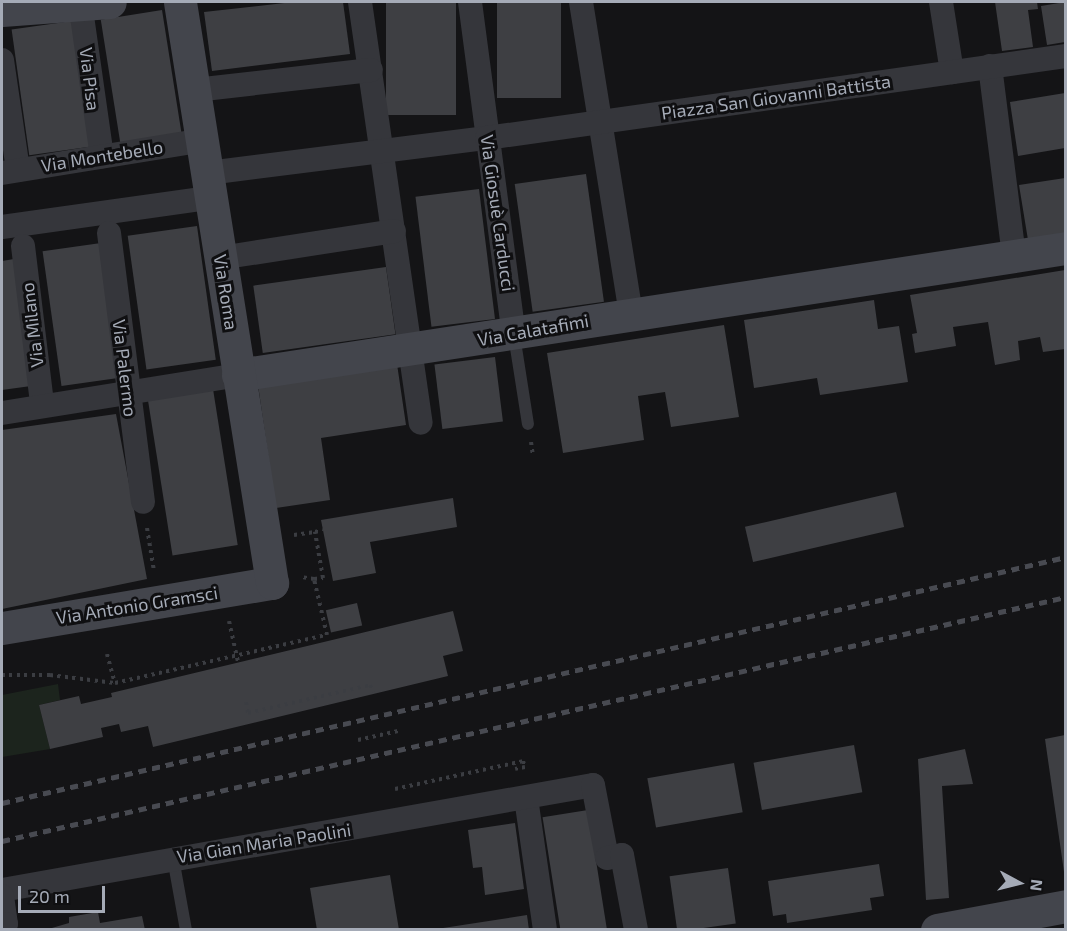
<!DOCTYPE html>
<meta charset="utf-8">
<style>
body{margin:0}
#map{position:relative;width:1067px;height:931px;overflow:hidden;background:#141416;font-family:"Exo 2",sans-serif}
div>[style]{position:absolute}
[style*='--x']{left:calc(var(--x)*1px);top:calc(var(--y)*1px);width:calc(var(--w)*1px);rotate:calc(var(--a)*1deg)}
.green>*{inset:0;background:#1c241d}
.building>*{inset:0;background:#3e3f43;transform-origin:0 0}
.path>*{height:4px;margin-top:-2px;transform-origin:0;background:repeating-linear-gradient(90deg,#3b3d42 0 3px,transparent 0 7.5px)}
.lane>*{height:12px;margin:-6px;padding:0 6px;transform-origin:6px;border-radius:6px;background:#35363b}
.street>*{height:24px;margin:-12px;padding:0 12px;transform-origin:12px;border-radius:12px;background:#35363b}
.secondary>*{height:33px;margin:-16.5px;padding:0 16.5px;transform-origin:16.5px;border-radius:16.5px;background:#43454c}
.rail>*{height:4.5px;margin-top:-2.25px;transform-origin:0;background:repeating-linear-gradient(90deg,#484a51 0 8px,transparent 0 14px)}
span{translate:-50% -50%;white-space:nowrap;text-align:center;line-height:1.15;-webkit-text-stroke:6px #0f0f11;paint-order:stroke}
.street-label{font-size:18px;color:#a5abb7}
.frame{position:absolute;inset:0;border:3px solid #a5abb7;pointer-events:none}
.north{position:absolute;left:989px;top:853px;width:60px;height:60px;-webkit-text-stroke:4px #0f0f11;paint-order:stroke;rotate:97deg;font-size:16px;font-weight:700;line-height:24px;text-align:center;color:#a5abb7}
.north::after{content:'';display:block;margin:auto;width:21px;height:27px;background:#a5abb7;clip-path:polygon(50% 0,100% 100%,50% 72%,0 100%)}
.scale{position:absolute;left:18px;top:886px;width:87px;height:27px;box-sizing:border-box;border:3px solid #a5abb7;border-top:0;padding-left:8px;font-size:18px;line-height:21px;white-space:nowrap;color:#a5abb7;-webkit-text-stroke:4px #0f0f11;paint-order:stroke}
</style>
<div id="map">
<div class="green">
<div style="clip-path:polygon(58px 684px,60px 700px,39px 705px,50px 749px,2px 757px,2px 695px)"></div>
</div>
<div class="building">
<div style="clip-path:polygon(293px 2px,343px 2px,350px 54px,212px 71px,204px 12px)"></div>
<div style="left:386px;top:2px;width:70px;height:113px"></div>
<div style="left:497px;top:2px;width:64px;height:96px"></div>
<div style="clip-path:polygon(995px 2px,1037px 2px,1038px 9px,1028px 10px,1033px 47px,1002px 51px)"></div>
<div style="clip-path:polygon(1065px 2px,1065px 42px,1047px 45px,1041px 6px)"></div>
<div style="left:162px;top:10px;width:128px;height:62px;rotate:81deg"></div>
<div style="left:72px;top:21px;width:127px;height:61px;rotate:82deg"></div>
<div style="clip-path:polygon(1065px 93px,1065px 148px,1018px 156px,1010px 102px)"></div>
<div style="left:586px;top:174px;width:129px;height:72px;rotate:82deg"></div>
<div style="clip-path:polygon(1065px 178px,1065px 235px,1028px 240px,1019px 185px)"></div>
<div style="left:479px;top:189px;width:131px;height:64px;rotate:83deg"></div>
<div style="left:197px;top:226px;width:135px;height:70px;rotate:82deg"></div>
<div style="left:101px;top:243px;width:136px;height:59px;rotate:82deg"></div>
<div style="clip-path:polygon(14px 259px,31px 386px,2px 390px,2px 261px)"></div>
<div style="left:386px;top:267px;width:68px;height:134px;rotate:82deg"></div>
<div style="clip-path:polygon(1065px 270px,1065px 349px,1043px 352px,1040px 337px,1018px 341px,1020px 360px,995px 365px,988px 322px,953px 327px,956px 346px,915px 353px,912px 334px,917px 333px,910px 295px)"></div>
<div style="clip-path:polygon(874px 300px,878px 329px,899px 326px,908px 382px,820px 395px,817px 378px,754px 388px,744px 320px)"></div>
<div style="clip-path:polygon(724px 325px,739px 417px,671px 427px,665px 392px,638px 396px,644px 440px,563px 453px,547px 353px)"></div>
<div style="left:495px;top:357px;width:65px;height:61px;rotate:83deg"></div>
<div style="clip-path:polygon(397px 364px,406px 425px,321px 438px,330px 500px,276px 508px,258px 385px)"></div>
<div style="left:213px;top:389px;width:158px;height:66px;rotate:81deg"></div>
<div style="clip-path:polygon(116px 414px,147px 579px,2px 609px,2px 430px)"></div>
<div style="left:896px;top:492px;width:36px;height:155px;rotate:77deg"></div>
<div style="clip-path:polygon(453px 498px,457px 527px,370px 542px,376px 573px,333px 581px,321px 520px)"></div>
<div style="left:357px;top:603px;width:23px;height:32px;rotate:77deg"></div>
<div style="clip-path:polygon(453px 611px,463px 651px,443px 656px,448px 676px,153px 747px,148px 726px,121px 732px,119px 724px,101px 728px,103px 737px,50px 749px,39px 705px,79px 696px,81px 704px,112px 697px,111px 693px)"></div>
<div style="clip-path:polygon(1065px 735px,1065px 872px,1064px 872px,1045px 739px)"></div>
<div style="left:854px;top:745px;width:48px;height:102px;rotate:80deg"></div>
<div style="clip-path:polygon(965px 749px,973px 784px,942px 786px,949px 898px,926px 900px,918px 759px)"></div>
<div style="left:734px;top:763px;width:50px;height:88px;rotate:80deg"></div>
<div style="left:588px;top:810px;width:121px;height:46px;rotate:81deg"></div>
<div style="clip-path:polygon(515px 823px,524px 889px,485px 895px,482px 867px,473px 868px,468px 830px)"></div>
<div style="clip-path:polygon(879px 864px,884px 896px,870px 898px,872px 910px,787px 923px,786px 914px,773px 916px,768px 881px)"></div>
<div style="left:728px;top:868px;width:56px;height:59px;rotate:82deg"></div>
<div style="clip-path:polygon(390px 875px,399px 930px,317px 930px,310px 888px)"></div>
<div style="clip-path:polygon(98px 912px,100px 923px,142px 916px,145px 930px,45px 930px,69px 923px,69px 917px)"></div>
<div style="clip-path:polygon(527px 915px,529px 930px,443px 930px,443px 928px)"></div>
</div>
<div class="path">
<div style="--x:531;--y:442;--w:14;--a:82"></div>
<div style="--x:147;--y:528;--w:44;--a:80.8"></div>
<div style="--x:294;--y:535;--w:21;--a:-8"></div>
<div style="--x:314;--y:579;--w:9;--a:-6"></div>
<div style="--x:323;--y:578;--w:47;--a:-99.9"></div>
<div style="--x:315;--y:532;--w:8;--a:-14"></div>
<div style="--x:229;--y:621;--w:42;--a:77.6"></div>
<div style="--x:107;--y:654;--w:30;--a:75"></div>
<div style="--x:2;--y:675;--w:48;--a:0"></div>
<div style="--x:50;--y:675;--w:65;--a:7"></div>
<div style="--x:115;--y:683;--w:217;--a:-12.8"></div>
<div style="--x:327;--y:635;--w:57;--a:-103.1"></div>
<div style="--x:314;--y:579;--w:12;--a:-171"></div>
<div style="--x:246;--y:702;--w:11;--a:80"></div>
<div style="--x:248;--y:713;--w:125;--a:-12.9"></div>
<div style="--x:370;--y:685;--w:8;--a:67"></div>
<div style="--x:358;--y:740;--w:41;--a:-12.7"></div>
<div style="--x:395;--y:789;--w:131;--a:-12.3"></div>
<div style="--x:523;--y:761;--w:6;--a:72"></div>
<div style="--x:525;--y:767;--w:10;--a:169"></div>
</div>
<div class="lane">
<div style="--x:514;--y:335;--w:90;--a:81.1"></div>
<div style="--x:173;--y:858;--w:73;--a:79.8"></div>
</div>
<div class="street">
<div style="--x:80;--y:2;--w:156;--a:81.9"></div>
<div style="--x:360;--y:2;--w:425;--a:81.8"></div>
<div style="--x:470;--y:2;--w:335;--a:82.5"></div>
<div style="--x:581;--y:2;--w:315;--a:80.9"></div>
<div style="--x:941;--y:2;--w:71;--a:81.1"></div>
<div style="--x:2;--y:60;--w:111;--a:81.7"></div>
<div style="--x:990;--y:66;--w:192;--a:82.8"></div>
<div style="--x:195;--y:90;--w:177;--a:-6.5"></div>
<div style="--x:2;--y:173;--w:204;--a:-9.3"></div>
<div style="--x:208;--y:173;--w:281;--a:-7.2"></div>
<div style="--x:487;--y:138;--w:585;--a:-8.06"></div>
<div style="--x:2;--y:227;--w:200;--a:-8"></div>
<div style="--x:109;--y:233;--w:271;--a:82.8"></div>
<div style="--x:23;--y:246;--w:159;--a:83.1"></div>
<div style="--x:220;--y:258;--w:176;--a:-8.8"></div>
<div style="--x:2;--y:413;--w:239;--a:-9.1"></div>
<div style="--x:526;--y:798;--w:133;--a:81.8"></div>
<div style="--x:2;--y:890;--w:600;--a:-10.07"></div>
<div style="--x:593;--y:785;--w:74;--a:79.1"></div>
<div style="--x:607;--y:858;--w:15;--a:-11"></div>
<div style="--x:622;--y:855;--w:76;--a:79.4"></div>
<div style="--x:2;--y:896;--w:28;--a:82"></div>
<div style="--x:6;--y:924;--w:4;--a:166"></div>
</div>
<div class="secondary">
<div style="--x:2;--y:10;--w:108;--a:-4.2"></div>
<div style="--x:238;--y:375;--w:838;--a:-8.72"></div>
<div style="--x:2;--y:628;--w:274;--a:-9.5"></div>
<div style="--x:272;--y:583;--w:588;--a:-99"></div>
<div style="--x:937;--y:930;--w:131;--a:-10.5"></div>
</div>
<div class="rail">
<div style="--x:2;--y:803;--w:1092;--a:-13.02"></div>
<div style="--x:2;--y:841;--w:1092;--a:-12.92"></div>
</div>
<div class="street-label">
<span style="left:90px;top:79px;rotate:83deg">Via Pisa</span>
<span style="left:776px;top:97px;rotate:-8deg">Piazza San Giovanni Battista</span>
<span style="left:102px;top:156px;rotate:-9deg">Via Montebello</span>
<span style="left:498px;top:213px;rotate:82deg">Via Giosuè Carducci</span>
<span style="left:226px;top:292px;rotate:81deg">Via Roma</span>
<span style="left:32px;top:325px;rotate:-97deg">Via Milano</span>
<span style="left:533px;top:330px;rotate:-10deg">Via Calatafimi</span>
<span style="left:125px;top:368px;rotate:83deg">Via Palermo</span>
<span style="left:137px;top:605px;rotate:-9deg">Via Antonio Gramsci</span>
<span style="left:264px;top:843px;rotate:-9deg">Via Gian Maria Paolini</span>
</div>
<div class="frame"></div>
<div class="north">N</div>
<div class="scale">20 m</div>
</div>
